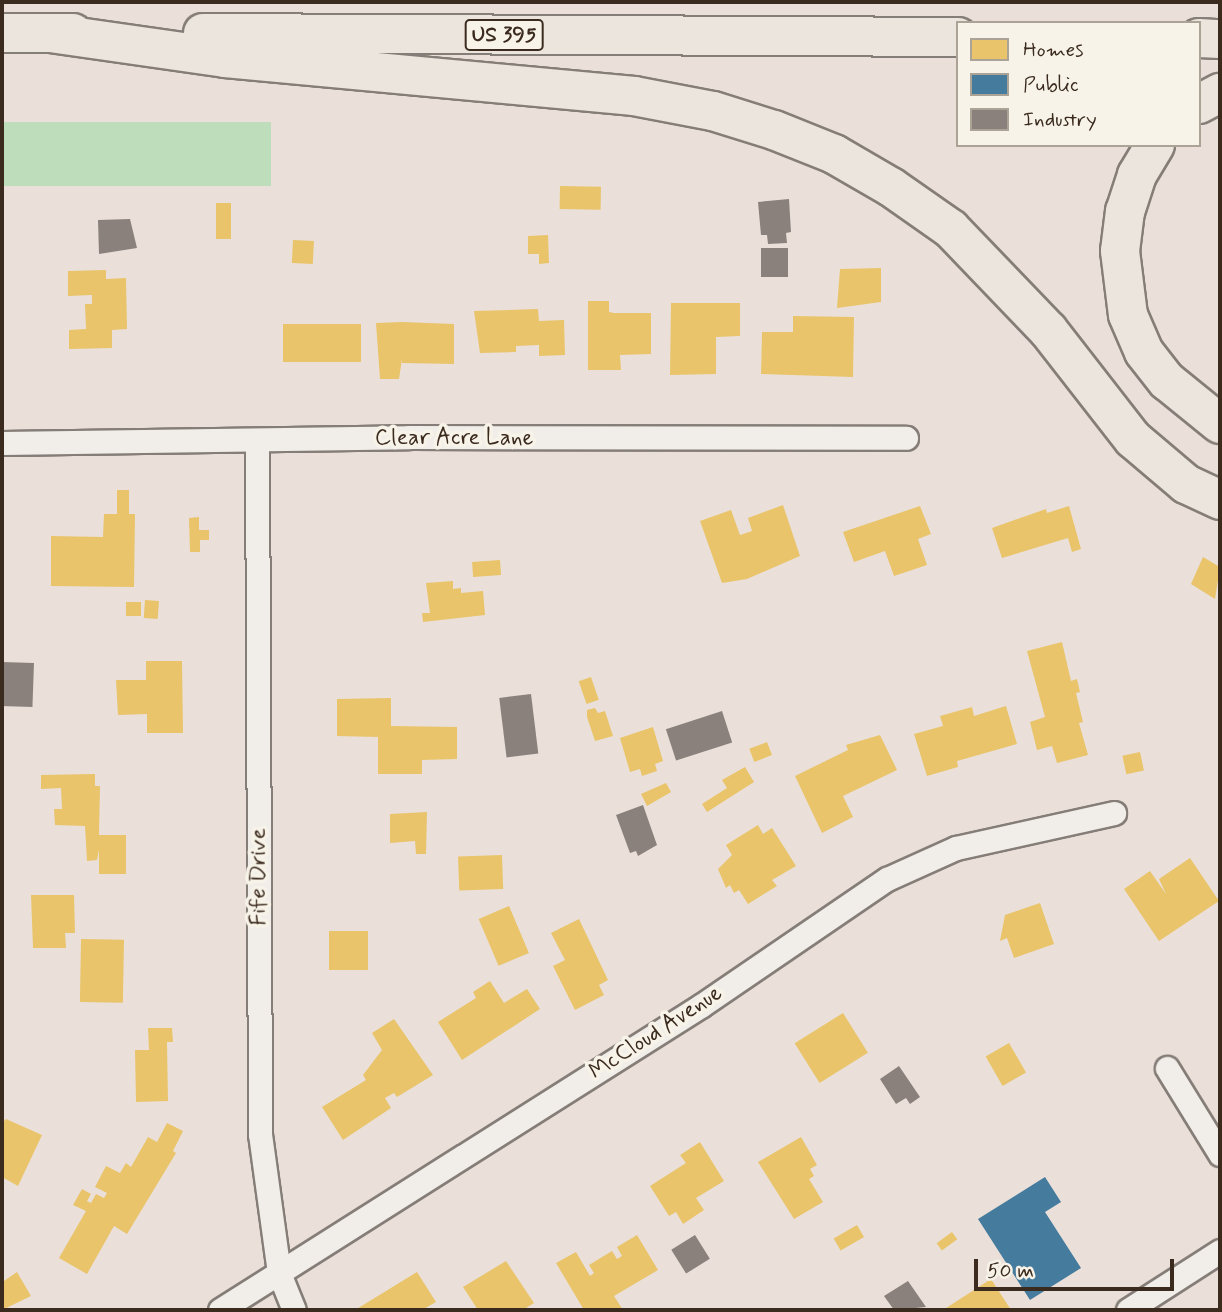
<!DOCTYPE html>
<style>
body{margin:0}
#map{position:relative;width:1222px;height:1312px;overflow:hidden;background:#eae0d9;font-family:Mynerve,sans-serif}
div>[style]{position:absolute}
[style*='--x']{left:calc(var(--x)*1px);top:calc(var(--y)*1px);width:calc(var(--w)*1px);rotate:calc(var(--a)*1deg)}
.green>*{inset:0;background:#beddbb;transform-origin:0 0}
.homes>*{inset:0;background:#e9c46a;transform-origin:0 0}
.public>*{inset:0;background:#457b9d}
.industry>*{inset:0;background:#8a817c;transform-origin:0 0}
.roads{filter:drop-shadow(2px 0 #857d77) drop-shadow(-2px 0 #857d77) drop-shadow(0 2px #857d77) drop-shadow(0 -2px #857d77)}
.minor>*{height:23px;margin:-11.5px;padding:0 11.5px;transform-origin:11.5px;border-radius:11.5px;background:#f1eeea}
.motorway>*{height:38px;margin:-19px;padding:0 19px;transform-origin:19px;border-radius:19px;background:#ece5dd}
span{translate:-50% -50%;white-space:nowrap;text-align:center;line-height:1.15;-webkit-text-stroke:7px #f7f3e8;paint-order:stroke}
.shield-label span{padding:2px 5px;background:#f7f3e8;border:2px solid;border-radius:5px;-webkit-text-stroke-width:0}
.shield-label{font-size:21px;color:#3b2a1e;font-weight:700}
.street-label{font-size:23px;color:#3b2a1e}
.frame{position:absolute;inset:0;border:4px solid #3b2a1e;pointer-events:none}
.legend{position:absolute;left:956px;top:21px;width:245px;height:126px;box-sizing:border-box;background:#f7f3e8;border:2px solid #aca397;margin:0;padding:9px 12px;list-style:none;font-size:21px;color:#3b2a1e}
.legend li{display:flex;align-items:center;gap:14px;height:35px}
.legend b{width:35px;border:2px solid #aca397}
.scale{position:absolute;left:974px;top:1259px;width:200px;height:32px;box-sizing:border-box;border:4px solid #3b2a1e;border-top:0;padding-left:9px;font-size:21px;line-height:24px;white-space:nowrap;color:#3b2a1e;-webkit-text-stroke:5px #f7f3e8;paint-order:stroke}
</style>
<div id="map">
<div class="green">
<div style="left:2px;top:122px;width:269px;height:64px"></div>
</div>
<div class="homes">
<div style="left:560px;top:186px;width:41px;height:23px;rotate:1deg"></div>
<div style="left:216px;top:203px;width:15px;height:36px"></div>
<div style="clip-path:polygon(548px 235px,549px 263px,539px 264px,539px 254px,528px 254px,528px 236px)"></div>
<div style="left:293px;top:240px;width:21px;height:23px;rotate:3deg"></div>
<div style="clip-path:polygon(881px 268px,881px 302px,837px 308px,840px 269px)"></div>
<div style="clip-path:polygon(106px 270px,106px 279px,126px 278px,127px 329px,112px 330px,112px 348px,69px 349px,69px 330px,86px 329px,85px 304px,92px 304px,92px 295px,68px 296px,68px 271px)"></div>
<div style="clip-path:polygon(588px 301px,609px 301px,609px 312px,614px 313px,651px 313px,651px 354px,620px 355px,621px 370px,588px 370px)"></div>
<div style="clip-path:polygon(671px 303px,740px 303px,740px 336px,716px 337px,716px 374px,670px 375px)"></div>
<div style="clip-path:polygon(538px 309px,539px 321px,564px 320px,565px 355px,539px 356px,539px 345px,516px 346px,516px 352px,480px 353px,474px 311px)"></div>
<div style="clip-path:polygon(793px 316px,854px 317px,853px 377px,761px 374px,762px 332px,793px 332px)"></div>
<div style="clip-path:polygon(402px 322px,454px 324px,454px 364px,402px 363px,402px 359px,399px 379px,380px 379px,376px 323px)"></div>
<div style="left:283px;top:324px;width:78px;height:38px"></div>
<div style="clip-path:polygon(117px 490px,129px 490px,129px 514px,135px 514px,134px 587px,51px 586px,51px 536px,103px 537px,104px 514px,117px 514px)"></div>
<div style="clip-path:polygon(783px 505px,800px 556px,747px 579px,722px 583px,700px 521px,731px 510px,740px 535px,752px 531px,748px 518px)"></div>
<div style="clip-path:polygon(920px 506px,931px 534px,918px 539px,927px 565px,894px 576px,885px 551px,854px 562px,843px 532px)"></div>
<div style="clip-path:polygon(1069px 506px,1081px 549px,1072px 552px,1068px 538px,1002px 558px,992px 528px,1046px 509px,1047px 513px)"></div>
<div style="clip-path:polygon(199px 517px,199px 530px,209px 530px,209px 540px,200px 540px,200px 552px,190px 552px,189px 518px)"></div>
<div style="clip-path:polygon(1203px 557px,1220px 567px,1215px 599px,1191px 584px)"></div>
<div style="left:500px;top:560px;width:15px;height:28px;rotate:86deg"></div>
<div style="clip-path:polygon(453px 581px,453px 589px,461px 588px,461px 593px,483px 591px,485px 615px,423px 622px,422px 613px,430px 613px,426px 583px)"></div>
<div style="left:145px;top:600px;width:14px;height:18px;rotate:4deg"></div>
<div style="left:126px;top:602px;width:15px;height:14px"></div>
<div style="clip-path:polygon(1062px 642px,1071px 681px,1077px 679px,1080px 692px,1076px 693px,1083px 722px,1079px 723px,1088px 755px,1057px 763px,1052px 746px,1037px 750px,1030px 722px,1045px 717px,1027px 651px)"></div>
<div style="clip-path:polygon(146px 661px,182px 661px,183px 733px,147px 733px,147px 714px,118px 715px,116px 680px,146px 680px)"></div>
<div style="left:591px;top:677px;width:24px;height:13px;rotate:71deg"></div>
<div style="clip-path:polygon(391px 698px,391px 726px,457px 727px,457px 759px,422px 760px,422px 774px,378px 774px,378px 737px,337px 736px,337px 699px)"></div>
<div style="clip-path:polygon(1006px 706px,1017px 744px,957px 761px,958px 767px,927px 776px,914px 734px,943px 726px,940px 716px,972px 707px,974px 716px)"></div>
<div style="clip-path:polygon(595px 708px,598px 713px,605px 711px,613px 736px,595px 741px,587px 717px,587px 710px)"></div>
<div style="clip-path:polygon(653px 727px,663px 761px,655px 764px,657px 771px,642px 776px,640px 769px,630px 772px,620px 738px)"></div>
<div style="clip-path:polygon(880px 735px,897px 770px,843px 796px,853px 817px,822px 833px,795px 776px,848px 750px,846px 745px)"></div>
<div style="left:767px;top:742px;width:14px;height:19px;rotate:69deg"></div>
<div style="left:1140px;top:752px;width:19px;height:18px;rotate:78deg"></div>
<div style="clip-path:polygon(745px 767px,754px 782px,707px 812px,702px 804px,727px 788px,722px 780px)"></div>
<div style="clip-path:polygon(95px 774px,95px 786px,100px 786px,99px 835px,126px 835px,126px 874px,99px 874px,99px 850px,97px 860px,87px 861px,85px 826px,55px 825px,54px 809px,62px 809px,61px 788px,41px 789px,41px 775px)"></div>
<div style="clip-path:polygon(666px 783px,671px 792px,647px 806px,641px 794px)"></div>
<div style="clip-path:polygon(427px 812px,426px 854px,416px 854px,415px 841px,390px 843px,390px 814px)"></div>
<div style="clip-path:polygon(758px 825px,763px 834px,772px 828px,796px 866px,772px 880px,777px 886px,748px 904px,739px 890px,734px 893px,730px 885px,726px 888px,718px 869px,732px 855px,726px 845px)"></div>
<div style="left:502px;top:855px;width:34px;height:44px;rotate:88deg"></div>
<div style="clip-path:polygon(1190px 858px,1219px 901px,1159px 941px,1124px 889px,1150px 871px,1166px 894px,1159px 879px)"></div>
<div style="clip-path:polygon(31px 895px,74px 895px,75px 933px,65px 933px,66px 948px,33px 948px)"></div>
<div style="clip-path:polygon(1040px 903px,1054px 944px,1014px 958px,1007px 938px,1000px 941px,1005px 915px)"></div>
<div style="left:509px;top:906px;width:51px;height:33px;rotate:67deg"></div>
<div style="clip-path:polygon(579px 919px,608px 980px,599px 985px,604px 995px,575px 1010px,553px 966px,565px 960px,551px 933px)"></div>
<div style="left:329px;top:931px;width:39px;height:39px"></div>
<div style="left:81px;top:939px;width:43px;height:63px;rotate:1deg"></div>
<div style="clip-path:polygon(490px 981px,504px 1003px,527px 989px,540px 1009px,462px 1060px,438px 1022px,476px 998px,473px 992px)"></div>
<div style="left:843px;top:1013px;width:47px;height:57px;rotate:58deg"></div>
<div style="clip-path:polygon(394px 1019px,433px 1075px,397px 1097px,394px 1093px,385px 1098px,391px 1108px,343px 1140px,322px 1107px,366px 1080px,363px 1075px,382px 1050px,372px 1033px)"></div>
<div style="clip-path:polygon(148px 1028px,172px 1028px,173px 1042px,167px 1042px,168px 1101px,136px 1102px,135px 1050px,149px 1050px)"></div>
<div style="left:1009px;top:1043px;width:34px;height:27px;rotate:60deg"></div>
<div style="clip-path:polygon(6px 1119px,42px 1135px,18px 1186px,2px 1177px,2px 1123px)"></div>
<div style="clip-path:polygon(167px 1123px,183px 1131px,173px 1151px,176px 1153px,127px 1234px,114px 1226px,87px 1274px,59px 1258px,86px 1211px,73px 1205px,82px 1189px,91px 1194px,87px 1201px,91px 1203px,96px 1194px,104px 1198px,107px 1193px,95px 1187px,106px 1166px,120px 1173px,126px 1163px,131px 1167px,148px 1137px,157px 1142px)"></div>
<div style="clip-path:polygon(801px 1137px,817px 1165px,810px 1169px,814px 1176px,809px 1179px,823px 1202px,794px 1219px,758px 1162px)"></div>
<div style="clip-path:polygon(700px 1142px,724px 1181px,696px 1198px,704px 1210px,683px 1224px,676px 1212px,669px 1216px,650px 1186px,686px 1163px,680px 1155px)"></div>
<div style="left:857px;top:1225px;width:14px;height:27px;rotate:60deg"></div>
<div style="left:952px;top:1232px;width:9px;height:19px;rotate:54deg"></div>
<div style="clip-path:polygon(637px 1235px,658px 1270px,614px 1296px,623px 1310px,584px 1310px,556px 1263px,576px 1252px,590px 1276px,594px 1273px,589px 1265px,612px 1251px,617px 1259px,622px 1256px,617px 1247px)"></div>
<div style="clip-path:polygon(506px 1261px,534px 1303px,523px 1310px,478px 1310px,463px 1287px)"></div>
<div style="clip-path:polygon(17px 1272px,31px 1296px,2px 1310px,2px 1276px,4px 1281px)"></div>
<div style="clip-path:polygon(417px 1272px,436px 1302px,422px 1310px,355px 1310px)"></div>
<div style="clip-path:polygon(991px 1279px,1011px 1310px,943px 1310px)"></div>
</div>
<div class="public">
<div style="clip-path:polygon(1045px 1177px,1061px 1202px,1045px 1212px,1081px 1268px,1030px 1300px,978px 1219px)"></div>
</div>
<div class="industry">
<div style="clip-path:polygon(789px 199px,791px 232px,786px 233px,787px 243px,768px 244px,767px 235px,761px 235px,758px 202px)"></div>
<div style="clip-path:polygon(130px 219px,137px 248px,99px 254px,98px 220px)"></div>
<div style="left:761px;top:248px;width:27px;height:29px"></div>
<div style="left:2px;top:662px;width:32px;height:44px;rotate:2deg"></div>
<div style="left:531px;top:694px;width:60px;height:32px;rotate:83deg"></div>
<div style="left:722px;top:711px;width:33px;height:59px;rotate:72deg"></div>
<div style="clip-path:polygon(643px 805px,657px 845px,638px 856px,636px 851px,630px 853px,616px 815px)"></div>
<div style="clip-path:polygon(899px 1066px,920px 1097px,910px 1104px,906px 1098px,896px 1104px,880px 1079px)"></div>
<div style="left:695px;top:1235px;width:28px;height:28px;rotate:58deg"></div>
<div style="clip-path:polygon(908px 1281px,926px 1307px,894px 1310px,884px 1296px)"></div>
</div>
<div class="roads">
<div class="minor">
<div style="--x:257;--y:440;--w:694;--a:89.75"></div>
<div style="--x:260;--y:1134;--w:140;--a:82.2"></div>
<div style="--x:279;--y:1273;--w:40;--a:68"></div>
<div style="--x:2;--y:443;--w:407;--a:-0.8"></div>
<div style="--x:409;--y:437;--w:497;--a:0.1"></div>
<div style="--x:1167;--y:1068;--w:101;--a:58.4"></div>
<div style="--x:220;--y:1310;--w:570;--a:-32.32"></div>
<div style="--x:702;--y:1005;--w:224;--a:-34.3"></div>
<div style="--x:887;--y:879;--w:76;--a:-24.2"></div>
<div style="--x:956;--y:848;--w:162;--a:-12.5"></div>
<div style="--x:1128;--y:1310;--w:109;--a:-32.7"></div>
</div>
<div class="motorway">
<div style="--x:2;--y:33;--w:71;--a:0"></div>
<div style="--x:50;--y:33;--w:177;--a:8.1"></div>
<div style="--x:225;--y:58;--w:411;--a:5.3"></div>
<div style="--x:634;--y:96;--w:80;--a:10.8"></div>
<div style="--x:713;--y:111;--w:64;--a:17.3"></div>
<div style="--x:774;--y:130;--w:65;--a:21.8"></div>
<div style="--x:834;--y:154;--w:66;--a:30.1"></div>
<div style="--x:891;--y:187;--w:73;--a:35"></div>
<div style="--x:951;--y:229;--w:140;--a:46.2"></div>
<div style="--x:1048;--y:330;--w:138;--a:52.1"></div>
<div style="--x:1133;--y:439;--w:70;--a:40.3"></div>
<div style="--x:1186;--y:484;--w:38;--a:25"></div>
<div style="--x:203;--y:33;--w:755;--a:0.3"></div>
<div style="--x:1199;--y:38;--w:21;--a:3"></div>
<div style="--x:1199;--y:104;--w:24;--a:-28"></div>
<div style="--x:1155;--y:145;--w:35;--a:121"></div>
<div style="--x:1137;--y:175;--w:38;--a:108"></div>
<div style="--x:1125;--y:211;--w:40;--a:97.1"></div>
<div style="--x:1120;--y:251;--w:64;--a:82.9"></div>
<div style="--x:1128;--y:315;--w:40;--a:66.6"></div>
<div style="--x:1144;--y:352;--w:37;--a:52"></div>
<div style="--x:1167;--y:381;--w:68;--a:39.1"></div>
</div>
</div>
<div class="shield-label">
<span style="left:504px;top:35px">US 395</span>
</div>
<div class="street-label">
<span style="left:454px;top:438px">Clear Acre Lane</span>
<span style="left:259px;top:877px;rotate:-90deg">Fife Drive</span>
<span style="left:656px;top:1033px;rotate:-33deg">McCloud Avenue</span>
</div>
<div class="frame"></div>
<ul class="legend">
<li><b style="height:19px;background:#e9c46a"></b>Homes</li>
<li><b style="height:19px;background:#457b9d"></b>Public</li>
<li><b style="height:19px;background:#8a817c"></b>Industry</li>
</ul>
<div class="scale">50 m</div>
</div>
